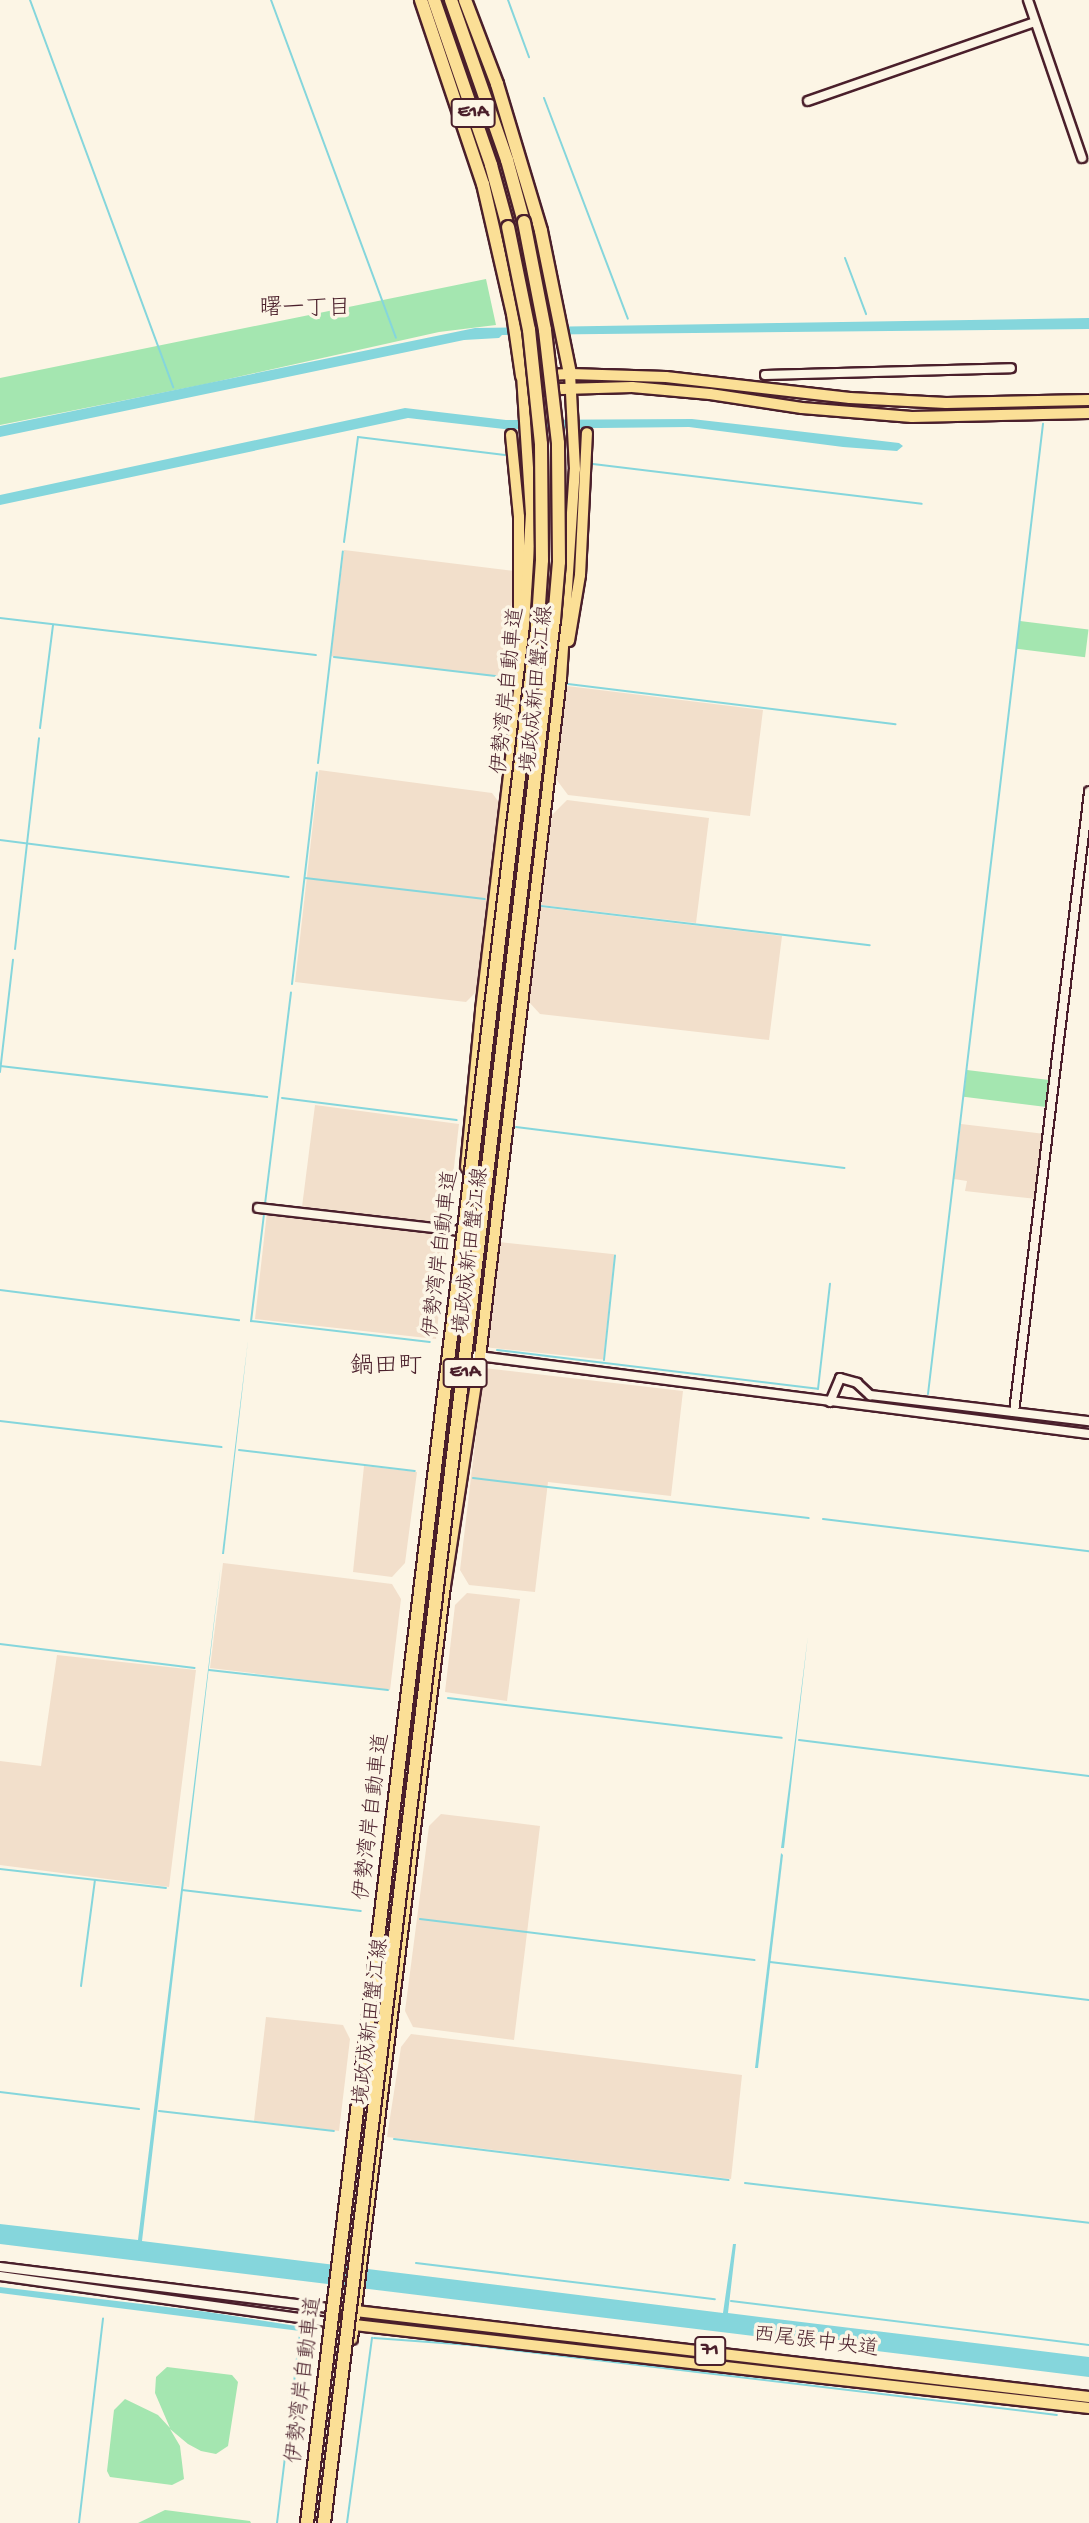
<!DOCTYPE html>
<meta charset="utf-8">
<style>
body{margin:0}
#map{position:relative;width:1089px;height:2523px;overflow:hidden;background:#fcf5e5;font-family:"Gochi Hand","Klee One",sans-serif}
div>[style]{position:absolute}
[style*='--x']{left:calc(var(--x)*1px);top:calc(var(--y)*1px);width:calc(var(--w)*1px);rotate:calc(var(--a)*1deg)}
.built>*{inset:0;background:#f2dfcb;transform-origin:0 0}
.green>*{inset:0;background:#a4e6b0;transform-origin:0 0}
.water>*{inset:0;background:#85d6dc}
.stream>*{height:2px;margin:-1px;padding:0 1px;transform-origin:1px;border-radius:1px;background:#85d6dc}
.roads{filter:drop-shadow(2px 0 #4a1f2b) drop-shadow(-2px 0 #4a1f2b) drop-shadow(0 2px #4a1f2b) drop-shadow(0 -2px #4a1f2b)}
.minor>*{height:8px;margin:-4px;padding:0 4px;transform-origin:4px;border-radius:4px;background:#fcf5e5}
.major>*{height:10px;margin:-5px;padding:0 5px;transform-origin:5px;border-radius:5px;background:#fbdf96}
.highway>*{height:12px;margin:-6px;padding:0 6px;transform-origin:6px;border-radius:6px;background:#fbdf96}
.bridges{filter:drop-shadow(2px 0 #4a1f2b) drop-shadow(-2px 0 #4a1f2b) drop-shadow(0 2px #4a1f2b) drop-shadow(0 -2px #4a1f2b)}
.highway-bridge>*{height:12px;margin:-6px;padding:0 6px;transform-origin:6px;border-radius:6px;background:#fbdf96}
span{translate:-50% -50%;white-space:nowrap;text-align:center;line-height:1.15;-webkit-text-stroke:7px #fcf5e5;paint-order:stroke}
.shield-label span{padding:2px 5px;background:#fcf5e5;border:2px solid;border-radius:5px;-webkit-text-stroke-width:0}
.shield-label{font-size:19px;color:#4a1f2b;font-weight:700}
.street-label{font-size:21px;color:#4a1f2b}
.neighbourhood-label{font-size:23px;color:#4a1f2b}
.quarter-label{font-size:24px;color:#4a1f2b}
</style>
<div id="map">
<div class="built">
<div style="left:344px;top:550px;width:173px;height:107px;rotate:7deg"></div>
<div style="clip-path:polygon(567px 686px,763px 710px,750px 816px,568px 795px,556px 779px)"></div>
<div style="clip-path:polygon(319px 770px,492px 793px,501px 805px,480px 988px,466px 1002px,295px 982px)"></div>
<div style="clip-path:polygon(567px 800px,709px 818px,696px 923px,541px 905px,552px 815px)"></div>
<div style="clip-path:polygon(539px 907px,782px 936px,769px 1040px,540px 1014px,529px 1002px)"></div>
<div style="clip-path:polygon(315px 1105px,459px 1124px,448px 1219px,442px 1224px,302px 1207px)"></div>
<div style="clip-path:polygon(961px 1124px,1045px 1134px,1037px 1199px,965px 1191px,967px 1181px,954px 1179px)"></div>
<div style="clip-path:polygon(267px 1212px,443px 1234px,447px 1241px,436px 1339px,255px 1319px)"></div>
<div style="left:499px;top:1242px;width:116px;height:106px;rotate:6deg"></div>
<div style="clip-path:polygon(484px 1368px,683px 1391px,671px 1496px,548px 1482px,535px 1592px,469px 1585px,460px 1570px)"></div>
<div style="clip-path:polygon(364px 1466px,417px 1472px,405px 1563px,392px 1577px,353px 1572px)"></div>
<div style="clip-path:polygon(223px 1563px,392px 1584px,401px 1599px,390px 1690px,210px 1668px)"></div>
<div style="clip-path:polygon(467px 1593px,520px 1599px,507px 1701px,445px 1692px,455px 1605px)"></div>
<div style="clip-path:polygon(57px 1655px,196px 1670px,169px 1887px,0 1865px,0 1761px,41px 1766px)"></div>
<div style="clip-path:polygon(441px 1814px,540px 1826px,514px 2040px,413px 2027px,405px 2011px,429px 1826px)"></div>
<div style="clip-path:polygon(266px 2017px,343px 2025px,350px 2039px,339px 2131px,254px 2121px)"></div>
<div style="clip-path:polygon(411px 2034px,742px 2075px,731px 2179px,387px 2137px,401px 2047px)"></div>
</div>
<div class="green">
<div style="clip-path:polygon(486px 279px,496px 325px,439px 332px,206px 384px,0 425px,0 378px)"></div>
<div style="left:1020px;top:621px;width:69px;height:28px;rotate:7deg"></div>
<div style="left:967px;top:1070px;width:85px;height:27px;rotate:7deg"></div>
<div style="clip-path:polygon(167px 2367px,232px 2375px,238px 2382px,228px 2446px,216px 2454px,201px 2451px,188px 2444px,170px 2429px,180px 2446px,184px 2479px,172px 2485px,110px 2477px,107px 2471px,114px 2410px,125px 2399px,158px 2415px,170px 2428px,155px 2393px,156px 2377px)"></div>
<div style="clip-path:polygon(165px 2510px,250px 2521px,251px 2523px,138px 2523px)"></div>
</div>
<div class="water">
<div style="clip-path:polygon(1089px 318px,1089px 329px,502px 335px,499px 338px,464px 340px,0 437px,0 426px,475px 328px)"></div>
<div style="clip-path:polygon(405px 408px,506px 420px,692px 419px,899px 443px,903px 446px,897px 451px,843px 447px,689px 427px,504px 429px,408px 418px,0 505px,0 495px)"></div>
<div style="clip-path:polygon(248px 1340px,224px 1554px,222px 1554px)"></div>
<div style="clip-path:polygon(221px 1564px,142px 2241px,723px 2313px,733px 2244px,736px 2244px,728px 2313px,1089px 2357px,1089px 2377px,0 2244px,0 2224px,138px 2240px)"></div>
<div style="clip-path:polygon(808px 1635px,784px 1848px,781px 1848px,795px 1740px)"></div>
<div style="clip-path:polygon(781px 1853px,783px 1855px,758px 2068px,755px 2068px)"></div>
<div style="clip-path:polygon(0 2287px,208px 2312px,309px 2328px,308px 2332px,0 2293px)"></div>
</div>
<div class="stream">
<div style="--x:30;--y:0;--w:413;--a:69.7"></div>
<div style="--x:271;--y:0;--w:360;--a:69.7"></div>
<div style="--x:508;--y:0;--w:61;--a:69.8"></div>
<div style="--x:544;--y:98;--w:236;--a:69.2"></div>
<div style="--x:845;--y:258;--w:60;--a:69.4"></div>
<div style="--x:593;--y:464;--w:331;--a:6.9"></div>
<div style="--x:344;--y:542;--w:106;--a:-82.4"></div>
<div style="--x:358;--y:437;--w:148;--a:7"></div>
<div style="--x:0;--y:618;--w:318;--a:6.7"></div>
<div style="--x:334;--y:657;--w:180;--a:6.7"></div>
<div style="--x:568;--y:684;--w:330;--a:7"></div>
<div style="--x:40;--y:728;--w:104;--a:-82.8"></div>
<div style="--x:318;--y:763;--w:213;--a:-83.3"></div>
<div style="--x:0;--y:840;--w:291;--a:7.3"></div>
<div style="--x:305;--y:878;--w:181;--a:6.7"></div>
<div style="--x:541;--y:906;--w:331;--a:6.8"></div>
<div style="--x:15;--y:949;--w:212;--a:-83.5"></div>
<div style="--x:292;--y:984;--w:213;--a:-83.3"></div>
<div style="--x:0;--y:1066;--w:269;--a:6.6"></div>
<div style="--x:0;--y:1072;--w:113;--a:-83.4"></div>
<div style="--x:282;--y:1098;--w:176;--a:7.2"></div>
<div style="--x:516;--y:1127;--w:331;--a:7.1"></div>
<div style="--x:265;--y:1204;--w:213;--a:-83"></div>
<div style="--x:264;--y:1214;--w:108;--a:96.9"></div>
<div style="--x:251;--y:1321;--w:180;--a:6.7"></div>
<div style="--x:0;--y:1290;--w:241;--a:7.2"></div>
<div style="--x:497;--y:1350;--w:323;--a:6.9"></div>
<div style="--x:818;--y:1389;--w:106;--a:-83.5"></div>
<div style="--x:604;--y:1360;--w:105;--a:-84"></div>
<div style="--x:928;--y:1394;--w:977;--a:-83.24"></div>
<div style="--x:0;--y:1421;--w:223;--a:6.7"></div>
<div style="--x:239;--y:1450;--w:177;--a:6.8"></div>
<div style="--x:473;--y:1478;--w:338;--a:6.8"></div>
<div style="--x:823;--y:1519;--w:268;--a:6.9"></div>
<div style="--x:0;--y:1644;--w:196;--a:7"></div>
<div style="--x:209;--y:1670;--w:180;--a:6.4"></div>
<div style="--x:448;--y:1698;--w:336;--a:6.8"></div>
<div style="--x:799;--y:1740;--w:292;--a:7.1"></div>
<div style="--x:0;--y:1869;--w:167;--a:6.5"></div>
<div style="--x:182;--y:1890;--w:180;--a:6.7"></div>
<div style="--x:420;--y:1919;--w:337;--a:7"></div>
<div style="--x:770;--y:1962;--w:321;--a:6.8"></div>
<div style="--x:81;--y:1986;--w:107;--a:-82.5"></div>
<div style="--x:0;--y:2092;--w:140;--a:7"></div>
<div style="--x:159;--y:2111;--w:176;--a:6.5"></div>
<div style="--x:394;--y:2139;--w:337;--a:7"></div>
<div style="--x:745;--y:2183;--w:346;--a:6.6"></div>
<div style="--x:416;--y:2263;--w:301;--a:6.9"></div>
<div style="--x:731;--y:2301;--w:361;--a:7"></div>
<div style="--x:374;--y:2338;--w:96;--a:4.2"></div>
<div style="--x:470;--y:2345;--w:591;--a:6.8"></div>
<div style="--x:79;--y:2523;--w:206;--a:-83.3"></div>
<div style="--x:277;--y:2523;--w:190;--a:-83.1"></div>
<div style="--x:347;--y:2523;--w:187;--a:-82.3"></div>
</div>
<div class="roads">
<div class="minor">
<div style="--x:1028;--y:0;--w:167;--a:71.1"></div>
<div style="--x:808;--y:101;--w:240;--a:-19.2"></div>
<div style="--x:765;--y:375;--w:246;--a:-1.6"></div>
<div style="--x:258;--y:1208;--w:204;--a:6.5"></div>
<div style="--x:447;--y:1352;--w:647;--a:7.28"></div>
<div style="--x:830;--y:1402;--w:26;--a:-67"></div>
<div style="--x:840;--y:1378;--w:18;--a:16"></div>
<div style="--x:857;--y:1383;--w:18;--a:43"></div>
<div style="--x:870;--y:1395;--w:221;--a:6.8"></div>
<div style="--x:1014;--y:1412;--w:625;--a:-83.1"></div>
<div style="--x:0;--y:2267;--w:333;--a:7.1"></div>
<div style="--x:0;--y:2276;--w:331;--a:8"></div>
</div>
<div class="major">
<div style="--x:528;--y:390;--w:104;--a:-1.7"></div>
<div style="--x:632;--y:387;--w:78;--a:5.1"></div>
<div style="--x:710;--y:394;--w:93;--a:8.7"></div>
<div style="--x:802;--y:408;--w:110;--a:4.7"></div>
<div style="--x:912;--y:417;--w:177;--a:-1.3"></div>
<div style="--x:511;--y:435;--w:82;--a:84.4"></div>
<div style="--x:519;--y:517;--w:124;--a:90"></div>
<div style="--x:569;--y:641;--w:67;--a:-80.5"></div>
<div style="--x:580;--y:575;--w:142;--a:-87.2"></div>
<div style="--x:466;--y:1167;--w:158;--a:-84.5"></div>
<div style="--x:481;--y:1010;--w:339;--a:-83.2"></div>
<div style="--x:521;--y:673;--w:159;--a:-86.4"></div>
<div style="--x:531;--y:514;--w:138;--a:-93.7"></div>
<div style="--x:522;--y:376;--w:48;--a:-2.4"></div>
<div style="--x:570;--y:374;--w:96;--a:1.8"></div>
<div style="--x:666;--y:377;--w:185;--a:6.5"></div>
<div style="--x:850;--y:398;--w:96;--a:3"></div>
<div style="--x:946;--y:403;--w:143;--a:-1.2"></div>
<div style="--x:330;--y:2308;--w:764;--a:6.69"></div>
<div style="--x:328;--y:2322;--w:766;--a:6.45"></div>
<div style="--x:352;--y:2339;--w:759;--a:-82.96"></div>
<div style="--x:445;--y:1586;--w:232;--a:-81.3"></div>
<div style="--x:480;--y:1357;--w:684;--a:-83.2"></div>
<div style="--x:561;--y:678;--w:209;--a:-86.2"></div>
<div style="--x:575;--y:469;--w:95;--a:-93"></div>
</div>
<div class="highway">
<div style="--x:421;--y:0;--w:194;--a:71.4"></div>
<div style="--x:483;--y:184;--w:133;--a:77"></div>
<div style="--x:513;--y:314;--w:63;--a:81.7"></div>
<div style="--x:434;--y:0;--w:175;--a:70.9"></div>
<div style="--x:491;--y:165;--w:64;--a:74.7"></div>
<div style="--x:451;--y:0;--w:170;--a:70.7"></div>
<div style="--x:507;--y:160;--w:64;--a:74.7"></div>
<div style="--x:465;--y:0;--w:90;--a:69.1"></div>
<div style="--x:497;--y:84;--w:153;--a:73.3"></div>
<div style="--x:541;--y:231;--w:146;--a:78.5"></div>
</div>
</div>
<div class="bridges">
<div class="highway-bridge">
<div style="--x:307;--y:2523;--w:1918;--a:-83.08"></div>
<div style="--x:538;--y:619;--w:59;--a:-86.1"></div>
<div style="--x:542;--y:560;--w:116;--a:-90.5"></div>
<div style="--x:541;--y:444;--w:115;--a:-96"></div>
<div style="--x:529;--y:330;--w:105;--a:-101.5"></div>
<div style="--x:324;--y:2523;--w:1917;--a:-83.11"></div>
<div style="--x:554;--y:620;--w:58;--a:-85.1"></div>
<div style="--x:559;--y:562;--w:119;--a:-90.5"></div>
<div style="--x:558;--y:443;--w:114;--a:-96.6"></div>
<div style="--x:545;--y:330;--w:110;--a:-101"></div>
</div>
</div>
<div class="shield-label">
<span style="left:473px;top:113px">E1A</span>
<span style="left:465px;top:1373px">E1A</span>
<span style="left:710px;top:2351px">71</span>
</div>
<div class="street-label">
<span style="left:539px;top:689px;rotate:-84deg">境政成新田蟹江線</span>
<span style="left:510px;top:691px;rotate:-84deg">伊勢湾岸自動車道</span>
<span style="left:473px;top:1251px;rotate:-83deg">境政成新田蟹江線</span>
<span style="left:443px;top:1254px;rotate:-83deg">伊勢湾岸自動車道</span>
<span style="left:374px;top:1817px;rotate:-83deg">伊勢湾岸自動車道</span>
<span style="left:373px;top:2022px;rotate:-83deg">境政成新田蟹江線</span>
<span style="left:816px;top:2344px;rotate:7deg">西尾張中央道</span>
<span style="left:306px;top:2380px;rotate:-83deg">伊勢湾岸自動車道</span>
</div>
<div class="neighbourhood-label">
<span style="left:305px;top:310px">曙一丁目</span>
</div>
<div class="quarter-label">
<span style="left:386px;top:1368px">鍋田町</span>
</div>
</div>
